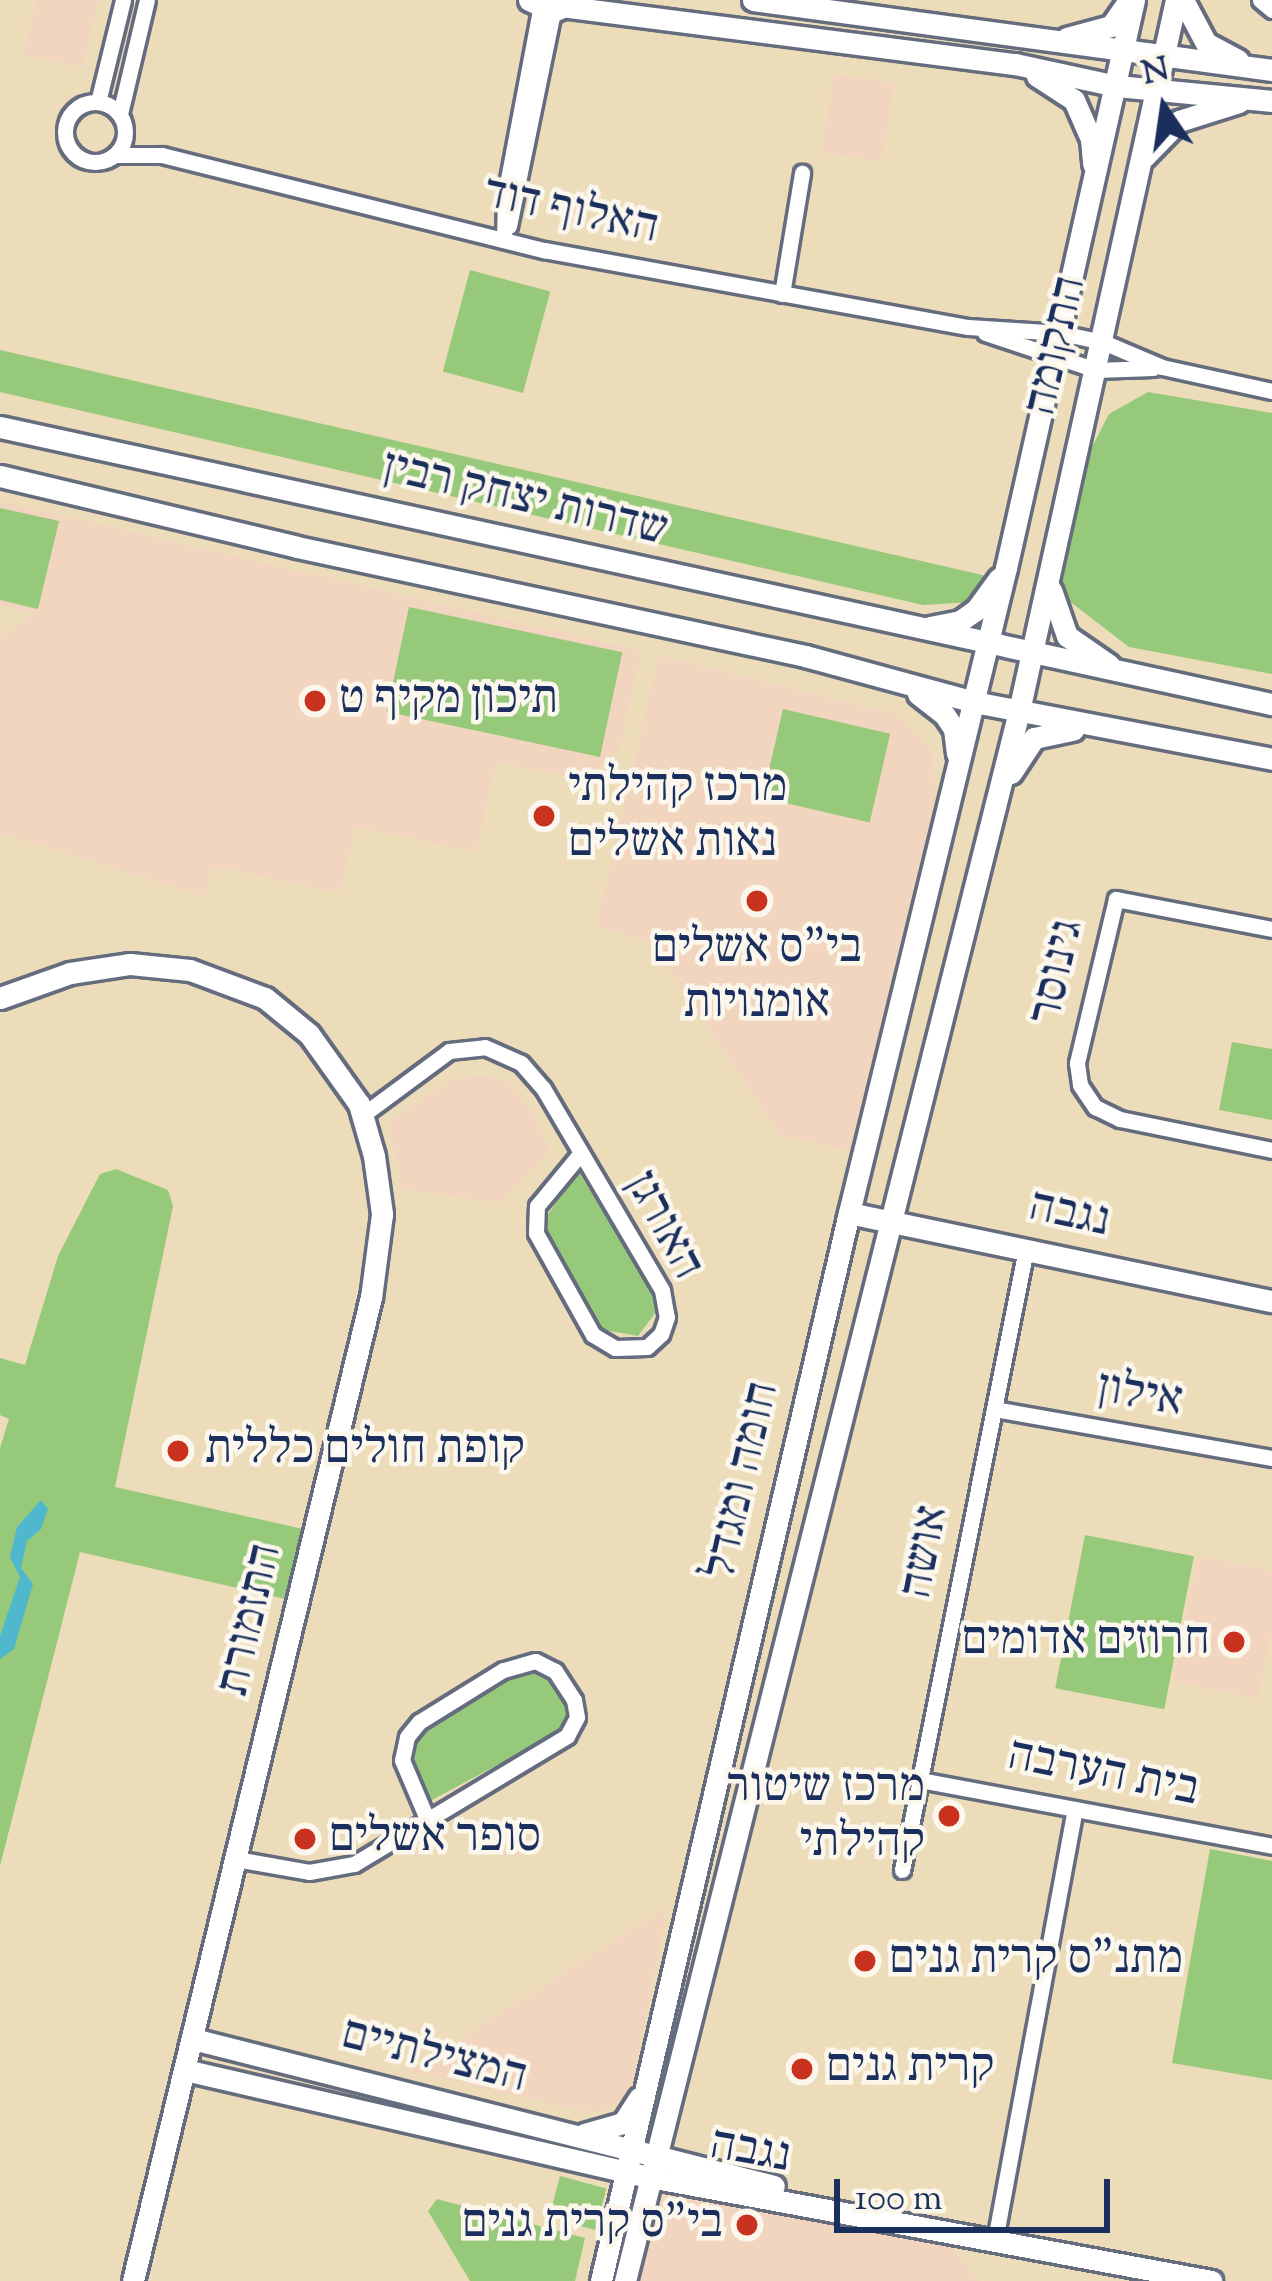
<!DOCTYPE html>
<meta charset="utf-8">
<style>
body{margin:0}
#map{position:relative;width:1272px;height:2281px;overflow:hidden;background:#eddcb9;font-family:"Sorts Mill Goudy","Frank Ruhl Libre",serif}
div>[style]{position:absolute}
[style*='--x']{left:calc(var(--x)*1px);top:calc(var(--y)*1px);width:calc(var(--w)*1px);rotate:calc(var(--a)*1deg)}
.built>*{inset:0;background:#f2d5be;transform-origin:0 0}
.green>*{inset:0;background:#96c97a;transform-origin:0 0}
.water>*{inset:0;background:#4fb8cc}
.roads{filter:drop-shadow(3px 0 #646c7e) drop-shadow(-3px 0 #646c7e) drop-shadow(0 3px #646c7e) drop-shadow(0 -3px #646c7e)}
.street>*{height:15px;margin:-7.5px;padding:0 7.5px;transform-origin:7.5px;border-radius:7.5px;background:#fff}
.street>.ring{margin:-7.5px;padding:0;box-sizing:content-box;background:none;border:15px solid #fff;border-radius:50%}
.secondary>*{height:21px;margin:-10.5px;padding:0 10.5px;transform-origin:10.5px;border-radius:10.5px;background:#fff}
.dots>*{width:33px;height:33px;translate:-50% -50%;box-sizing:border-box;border:6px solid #fbf7ec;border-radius:50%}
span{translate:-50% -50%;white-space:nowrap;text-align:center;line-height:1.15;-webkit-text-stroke:9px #fbf7ec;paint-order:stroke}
.street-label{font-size:48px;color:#1b2f5e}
.poi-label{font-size:48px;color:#1b2f5e}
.left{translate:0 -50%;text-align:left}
.right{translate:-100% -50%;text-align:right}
.north{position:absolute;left:1104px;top:48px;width:120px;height:120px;-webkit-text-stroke:9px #fbf7ec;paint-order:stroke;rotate:347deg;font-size:33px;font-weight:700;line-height:48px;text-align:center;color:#1b2f5e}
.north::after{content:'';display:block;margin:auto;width:42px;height:54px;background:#1b2f5e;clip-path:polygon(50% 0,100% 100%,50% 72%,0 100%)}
.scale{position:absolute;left:834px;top:2179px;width:276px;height:54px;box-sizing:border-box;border:6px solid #1b2f5e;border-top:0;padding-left:15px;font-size:36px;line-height:42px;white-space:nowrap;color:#1b2f5e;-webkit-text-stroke:9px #fbf7ec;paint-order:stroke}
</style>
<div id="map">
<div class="built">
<div style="clip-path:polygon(36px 0,98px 0,82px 68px,23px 54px)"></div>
<div style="left:834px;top:74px;width:61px;height:79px;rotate:9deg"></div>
<div style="clip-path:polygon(0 501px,641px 651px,619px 751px,599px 764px,594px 782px,496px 762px,476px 852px,356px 827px,339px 893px,213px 866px,204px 896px,0 833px,0 639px,33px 614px,0 605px)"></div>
<div style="clip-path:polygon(659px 655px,896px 714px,931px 748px,937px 801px,849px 1151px,780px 1135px,651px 943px,596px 925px)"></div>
<div style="clip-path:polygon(481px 1075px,509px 1083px,535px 1117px,550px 1150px,501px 1203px,403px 1189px,389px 1123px,450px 1080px)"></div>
<div style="clip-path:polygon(1198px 1556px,1272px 1571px,1272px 1628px,1258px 1699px,1173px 1682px)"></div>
<div style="clip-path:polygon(667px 1907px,634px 2076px,623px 2098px,599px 2112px,578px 2110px,410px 2071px)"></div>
<div style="clip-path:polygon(673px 2190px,951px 2247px,979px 2281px,636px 2281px,655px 2200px,670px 2203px)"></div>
</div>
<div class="green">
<div style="left:470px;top:270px;width:83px;height:105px;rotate:15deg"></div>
<div style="clip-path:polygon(0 350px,991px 577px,974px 602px,923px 605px,0 392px)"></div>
<div style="clip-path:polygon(1148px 392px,1272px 413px,1272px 674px,1129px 647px,1060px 594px,1088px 455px,1109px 414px)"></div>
<div style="clip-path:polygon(0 508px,59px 521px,38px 609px,0 600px)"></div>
<div style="left:409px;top:607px;width:218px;height:107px;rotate:12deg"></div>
<div style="left:783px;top:709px;width:110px;height:91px;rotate:13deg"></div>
<div style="clip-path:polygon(1232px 1042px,1272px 1049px,1272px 1120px,1219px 1110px)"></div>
<div style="clip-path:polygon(116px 1169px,168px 1190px,173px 1206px,115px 1487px,303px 1529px,286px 1599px,80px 1552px,0 1866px,0 1448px,9px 1419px,0 1415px,0 1358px,25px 1365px,58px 1256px,100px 1174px)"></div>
<div style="clip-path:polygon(578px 1171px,652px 1292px,656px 1312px,638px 1336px,599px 1329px,542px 1223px)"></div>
<div style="left:1085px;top:1535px;width:111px;height:156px;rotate:11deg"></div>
<div style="clip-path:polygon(535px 1667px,551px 1675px,568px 1701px,571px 1716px,563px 1730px,430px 1801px,409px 1769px,412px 1738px,507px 1674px)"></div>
<div style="clip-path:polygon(1210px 1849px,1272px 1861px,1272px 2080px,1172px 2063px)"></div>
<div style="left:560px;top:2176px;width:48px;height:43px;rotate:15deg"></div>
<div style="clip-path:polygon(437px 2199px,585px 2238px,575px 2281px,470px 2281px,428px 2211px)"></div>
</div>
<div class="water">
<div style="clip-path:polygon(41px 1500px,48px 1509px,41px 1529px,27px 1541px,21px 1568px,33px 1584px,14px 1649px,0 1659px,0 1636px,20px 1577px,10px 1557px,17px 1527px)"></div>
</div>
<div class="roads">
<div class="street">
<div style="--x:1260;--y:0;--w:16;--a:40"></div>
<div class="ring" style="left:65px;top:102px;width:45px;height:45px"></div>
<div style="--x:98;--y:102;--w:105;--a:-76.2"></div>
<div style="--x:120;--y:114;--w:117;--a:-76.7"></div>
<div style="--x:115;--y:155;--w:47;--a:0"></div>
<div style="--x:162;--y:155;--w:394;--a:14"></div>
<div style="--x:544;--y:250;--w:431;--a:10.3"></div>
<div style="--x:968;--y:327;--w:93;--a:3.7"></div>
<div style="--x:1061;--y:333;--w:43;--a:12.1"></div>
<div style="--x:1103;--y:342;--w:64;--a:23"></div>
<div style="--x:1162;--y:367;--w:113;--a:12.3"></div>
<div style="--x:509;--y:226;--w:219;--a:-78.4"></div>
<div style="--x:504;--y:240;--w:45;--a:-88.7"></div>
<div style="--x:505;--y:195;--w:189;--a:-79.3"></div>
<div style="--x:782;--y:294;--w:123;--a:-80.6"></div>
<div style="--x:985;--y:333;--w:117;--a:18.4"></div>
<div style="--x:1096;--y:370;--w:57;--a:-2"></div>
<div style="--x:1272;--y:929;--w:159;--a:-169.1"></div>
<div style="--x:1116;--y:899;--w:169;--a:103.4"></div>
<div style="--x:1077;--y:1063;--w:22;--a:82"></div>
<div style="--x:1080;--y:1085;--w:27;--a:56"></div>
<div style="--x:1095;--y:1107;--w:28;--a:26"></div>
<div style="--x:1120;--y:1119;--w:155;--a:11.5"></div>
<div style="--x:364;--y:1114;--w:106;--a:-36.5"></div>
<div style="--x:449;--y:1051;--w:36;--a:-6"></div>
<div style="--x:485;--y:1047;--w:39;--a:24"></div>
<div style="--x:521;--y:1063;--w:33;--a:49"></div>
<div style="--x:543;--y:1088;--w:234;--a:59.5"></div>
<div style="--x:662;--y:1290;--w:27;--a:80"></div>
<div style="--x:667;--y:1317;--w:18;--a:109"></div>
<div style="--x:661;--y:1334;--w:19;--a:137"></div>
<div style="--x:647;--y:1347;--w:32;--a:178"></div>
<div style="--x:615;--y:1348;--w:26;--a:-149"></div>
<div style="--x:593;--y:1335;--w:117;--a:-119.2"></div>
<div style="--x:536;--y:1233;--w:27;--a:-88"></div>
<div style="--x:537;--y:1206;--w:67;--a:-50.4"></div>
<div style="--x:994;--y:1409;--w:282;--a:10"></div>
<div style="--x:920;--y:1780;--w:358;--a:10.6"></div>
<div style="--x:236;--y:1859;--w:74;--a:10.1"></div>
<div style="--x:309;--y:1872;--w:46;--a:-10.1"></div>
<div style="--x:354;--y:1864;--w:249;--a:-31"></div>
<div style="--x:567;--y:1736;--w:21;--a:-62"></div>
<div style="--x:577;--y:1717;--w:17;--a:-100"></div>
<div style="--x:574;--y:1700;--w:35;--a:-123"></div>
<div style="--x:555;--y:1671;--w:22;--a:-153"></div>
<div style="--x:535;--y:1661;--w:33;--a:164"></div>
<div style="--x:503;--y:1670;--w:99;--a:148.2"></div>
<div style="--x:419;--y:1722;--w:19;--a:129"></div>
<div style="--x:407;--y:1737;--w:24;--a:102"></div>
<div style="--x:402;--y:1760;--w:64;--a:67"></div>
<div style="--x:902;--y:1870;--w:633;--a:-78.71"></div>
<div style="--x:995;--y:2240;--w:438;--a:-79.5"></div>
</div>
<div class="secondary">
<div style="--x:529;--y:0;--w:26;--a:25"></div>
<div style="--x:553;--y:11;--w:25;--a:-23"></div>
<div style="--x:753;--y:0;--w:524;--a:7.68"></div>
<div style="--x:1183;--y:0;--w:49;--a:61.9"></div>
<div style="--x:1206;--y:43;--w:36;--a:28"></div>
<div style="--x:568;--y:7;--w:451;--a:7.3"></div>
<div style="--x:1015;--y:64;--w:104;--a:12.2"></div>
<div style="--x:1117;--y:86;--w:156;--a:5.5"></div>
<div style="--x:1067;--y:38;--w:46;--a:-15.3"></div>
<div style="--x:1111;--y:26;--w:32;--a:-55"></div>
<div style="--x:1037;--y:76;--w:44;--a:33"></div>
<div style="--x:1074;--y:100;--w:43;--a:66.4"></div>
<div style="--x:1091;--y:139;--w:25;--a:85"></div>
<div style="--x:1144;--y:157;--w:50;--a:-45.8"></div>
<div style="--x:1179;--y:121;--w:63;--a:-17.6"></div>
<div style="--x:0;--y:427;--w:1302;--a:12.29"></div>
<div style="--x:0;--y:476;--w:305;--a:13.4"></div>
<div style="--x:297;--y:547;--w:520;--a:12.11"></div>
<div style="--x:805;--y:656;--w:175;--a:15.2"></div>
<div style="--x:974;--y:702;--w:303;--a:10.8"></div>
<div style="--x:1051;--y:590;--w:49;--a:70.8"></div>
<div style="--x:1067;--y:636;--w:51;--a:34.6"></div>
<div style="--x:930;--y:627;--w:31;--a:-11"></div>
<div style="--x:960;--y:621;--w:19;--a:-35"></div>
<div style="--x:976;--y:610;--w:39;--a:-54"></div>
<div style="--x:918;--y:694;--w:33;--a:38"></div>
<div style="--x:944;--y:714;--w:18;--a:56"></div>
<div style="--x:954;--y:729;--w:25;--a:83"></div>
<div style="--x:1011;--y:773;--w:42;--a:-56.7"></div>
<div style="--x:1034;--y:738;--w:40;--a:-12"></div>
<div style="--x:0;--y:998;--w:74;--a:-19.7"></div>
<div style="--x:70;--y:973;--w:61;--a:-8.5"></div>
<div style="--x:130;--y:964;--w:60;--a:5.7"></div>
<div style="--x:190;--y:970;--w:80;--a:20.5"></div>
<div style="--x:265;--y:998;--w:57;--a:39.3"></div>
<div style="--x:309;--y:1034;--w:86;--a:54.5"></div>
<div style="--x:359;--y:1104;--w:54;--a:73.9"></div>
<div style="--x:374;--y:1156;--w:59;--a:82.1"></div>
<div style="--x:382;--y:1214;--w:84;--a:97.5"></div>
<div style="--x:371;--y:1297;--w:1012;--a:103.6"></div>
<div style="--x:849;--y:1213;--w:432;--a:11.8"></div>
<div style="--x:193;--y:2039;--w:599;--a:14.2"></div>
<div style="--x:185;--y:2070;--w:477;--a:13"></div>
<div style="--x:650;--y:2177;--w:571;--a:10.5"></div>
<div style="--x:584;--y:2134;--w:41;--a:-15.8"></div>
<div style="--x:623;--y:2123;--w:30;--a:-57"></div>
<div style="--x:601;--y:2281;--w:1088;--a:-76.93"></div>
<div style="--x:847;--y:1221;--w:672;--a:-76.32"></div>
<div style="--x:1006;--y:568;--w:582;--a:-77.3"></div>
<div style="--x:625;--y:2281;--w:1619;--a:-75.91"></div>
<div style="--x:1019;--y:711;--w:728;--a:-77.55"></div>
</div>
</div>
<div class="dots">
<div style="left:315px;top:701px;background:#c8321e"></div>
<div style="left:544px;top:816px;background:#c8321e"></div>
<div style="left:757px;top:901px;background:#c8321e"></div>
<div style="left:178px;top:1451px;background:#c8321e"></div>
<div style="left:1234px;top:1642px;background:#c8321e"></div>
<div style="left:949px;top:1816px;background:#c8321e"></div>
<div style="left:305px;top:1839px;background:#c8321e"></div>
<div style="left:865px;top:1961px;background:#c8321e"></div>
<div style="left:802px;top:2069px;background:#c8321e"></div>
<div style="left:747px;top:2225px;background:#c8321e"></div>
</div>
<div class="street-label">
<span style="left:571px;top:212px;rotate:12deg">האלוף דוד</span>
<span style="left:1057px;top:346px;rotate:-77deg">התקומה</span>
<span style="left:525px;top:500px;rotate:13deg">שדרות יצחק רבין</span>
<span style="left:1058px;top:972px;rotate:-77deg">גינוסר</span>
<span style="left:1069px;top:1215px;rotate:12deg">נגבה</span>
<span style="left:663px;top:1226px;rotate:62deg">האורגן</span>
<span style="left:1140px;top:1396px;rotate:10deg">אילון</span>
<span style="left:743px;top:1481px;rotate:-77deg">חומה ומגדל</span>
<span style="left:926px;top:1552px;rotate:-79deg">אושה</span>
<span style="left:251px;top:1620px;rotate:-77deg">התזמורת</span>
<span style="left:1103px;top:1774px;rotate:11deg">בית הערבה</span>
<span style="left:434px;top:2057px;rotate:14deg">המצילתיים</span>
<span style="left:750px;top:2152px;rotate:10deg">נגבה</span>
</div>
<div class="poi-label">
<span class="left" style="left:339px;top:701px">תיכון מקיף ט</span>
<span class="left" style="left:568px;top:816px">מרכז קהילתי<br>נאות אשלים</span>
<span style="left:757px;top:977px">בי"ס אשלים<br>אומנויות</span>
<span class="left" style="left:205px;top:1451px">קופת חולים כללית</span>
<span class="right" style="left:1210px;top:1642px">חרוזים אדומים</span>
<span class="right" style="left:925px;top:1816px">מרכז שיטור<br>קהילתי</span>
<span class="left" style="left:329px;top:1839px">סופר אשלים</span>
<span class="left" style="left:889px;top:1961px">מתנ"ס קרית גנים</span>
<span class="left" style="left:826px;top:2069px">קרית גנים</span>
<span class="right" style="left:723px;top:2225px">בי"ס קרית גנים</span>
</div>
<div class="north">N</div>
<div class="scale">100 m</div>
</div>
